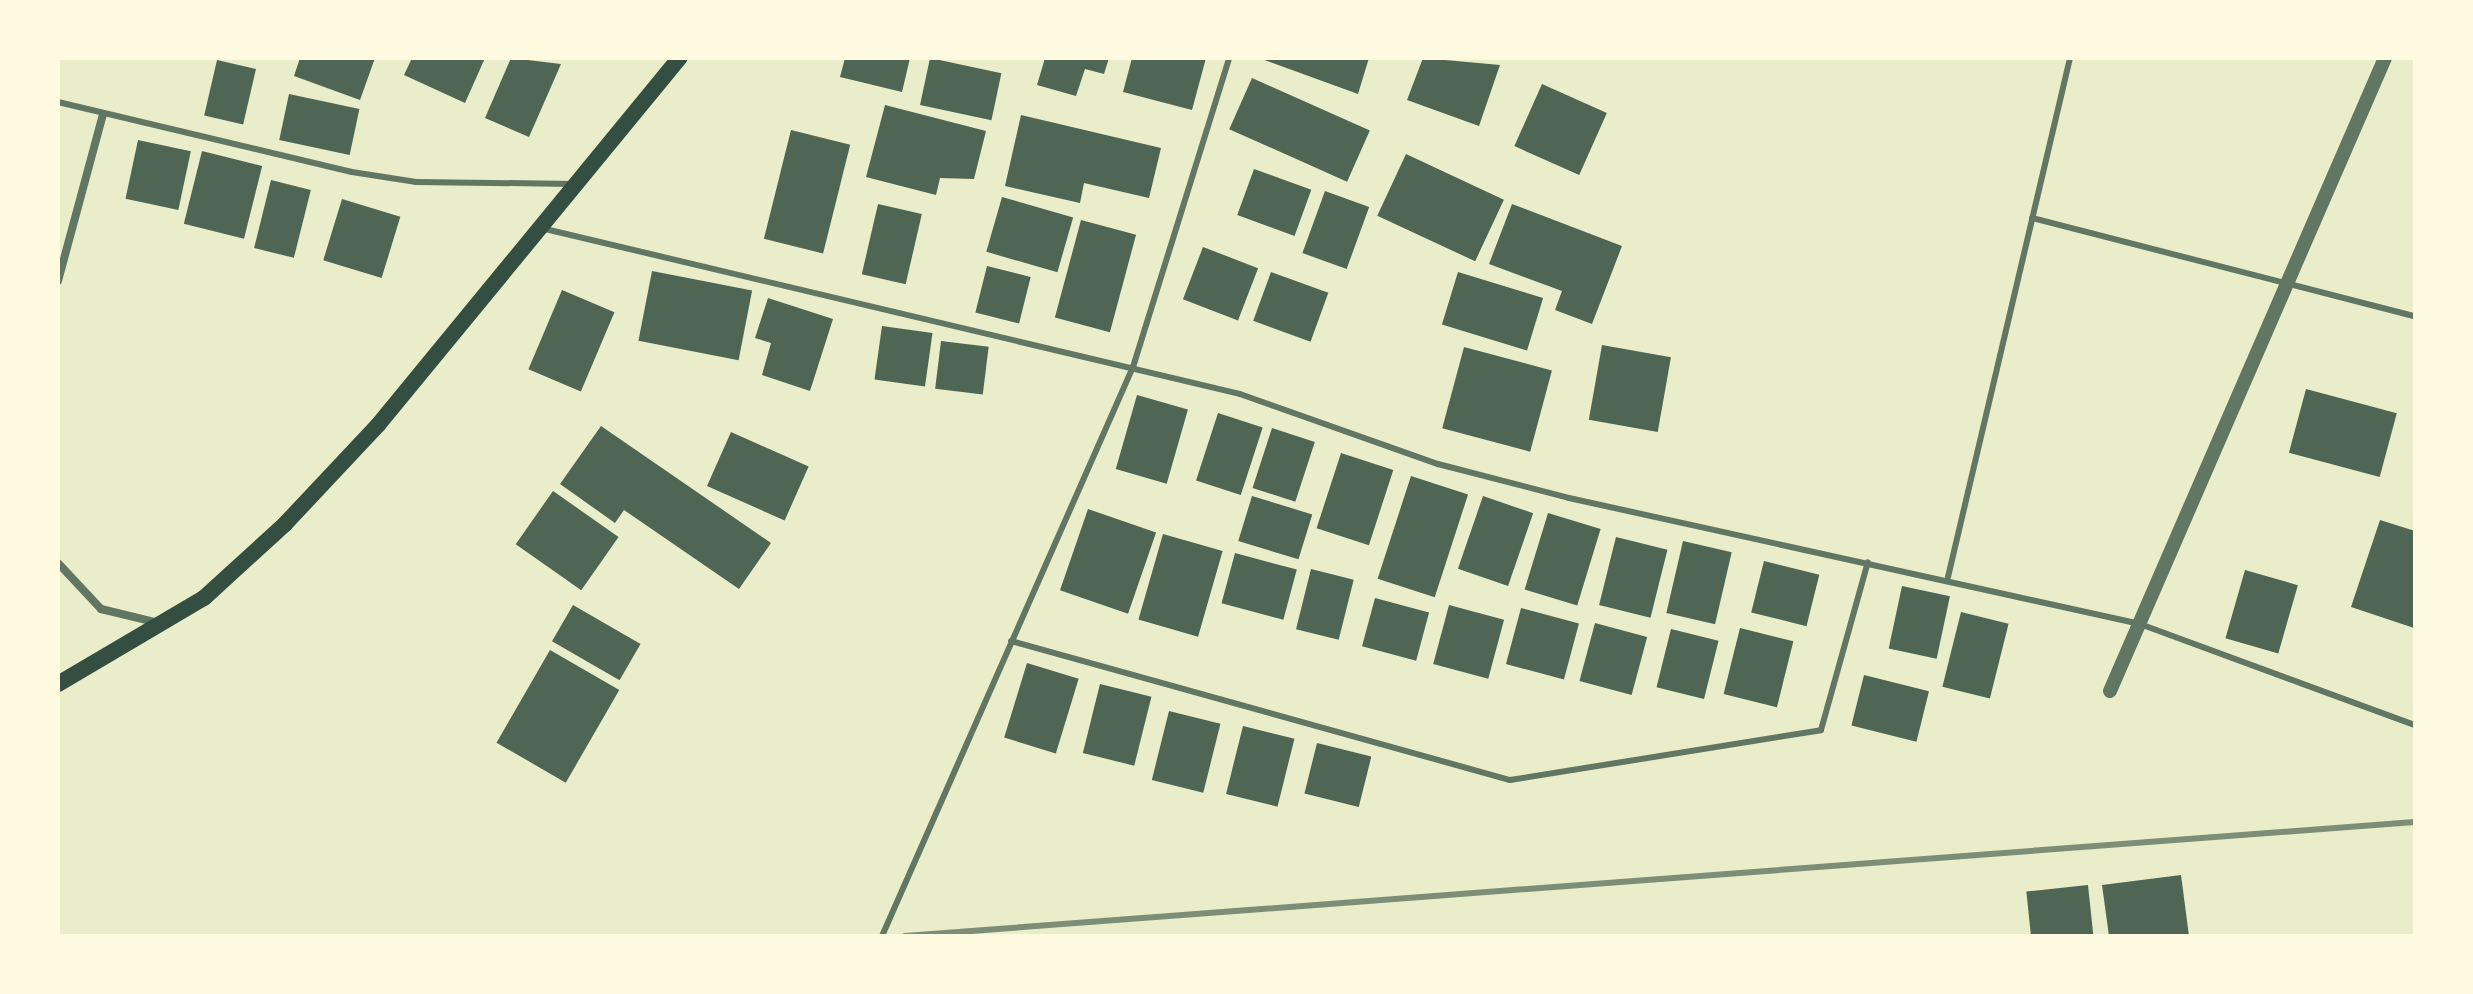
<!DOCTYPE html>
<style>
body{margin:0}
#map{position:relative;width:2473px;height:994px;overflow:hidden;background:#e9edc9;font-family:Roboto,sans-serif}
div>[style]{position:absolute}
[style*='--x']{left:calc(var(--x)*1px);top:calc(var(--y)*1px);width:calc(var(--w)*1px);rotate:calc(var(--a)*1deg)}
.building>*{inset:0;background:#4f6655;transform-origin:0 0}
.service>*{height:6px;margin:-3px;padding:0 3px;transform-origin:3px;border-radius:3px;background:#617663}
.minor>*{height:8px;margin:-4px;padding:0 4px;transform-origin:4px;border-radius:4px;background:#617663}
.tertiary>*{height:14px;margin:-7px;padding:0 7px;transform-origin:7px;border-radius:7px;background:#617663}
.secondary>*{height:16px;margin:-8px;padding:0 8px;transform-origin:8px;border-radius:8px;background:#344e41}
.rail>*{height:6px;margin:-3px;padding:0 3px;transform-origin:3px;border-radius:3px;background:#7c8e77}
span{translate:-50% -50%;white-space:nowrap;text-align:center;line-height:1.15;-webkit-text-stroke:6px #fefae0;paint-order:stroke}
.frame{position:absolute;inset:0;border:60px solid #fefae0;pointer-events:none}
</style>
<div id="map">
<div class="building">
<div style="clip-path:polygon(300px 58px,375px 58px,360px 100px,294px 76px)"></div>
<div style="clip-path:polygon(412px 58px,485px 58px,465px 103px,404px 75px)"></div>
<div style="clip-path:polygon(511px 58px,561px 64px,529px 137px,485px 118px)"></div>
<div style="clip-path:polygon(845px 58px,910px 58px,902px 92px,840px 77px)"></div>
<div style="left:930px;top:58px;width:73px;height:48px;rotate:12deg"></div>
<div style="clip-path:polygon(1045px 58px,1109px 58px,1104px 74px,1085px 69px,1076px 96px,1037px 85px)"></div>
<div style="clip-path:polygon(1132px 58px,1206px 58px,1192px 110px,1123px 92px)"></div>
<div style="clip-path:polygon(1259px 58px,1369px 58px,1358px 94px)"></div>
<div style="clip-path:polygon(1423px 58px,1500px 65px,1479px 126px,1407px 100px)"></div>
<div style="left:217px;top:60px;width:40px;height:57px;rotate:13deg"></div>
<div style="left:1252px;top:78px;width:129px;height:56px;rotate:24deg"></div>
<div style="left:1542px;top:84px;width:71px;height:68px;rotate:24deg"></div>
<div style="left:289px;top:94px;width:72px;height:47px;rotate:12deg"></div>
<div style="clip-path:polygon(885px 105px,986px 131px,974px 179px,940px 178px,936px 195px,866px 177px)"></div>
<div style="clip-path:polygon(1021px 115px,1161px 148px,1149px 198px,1084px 183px,1080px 203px,1005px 186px)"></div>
<div style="left:791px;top:130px;width:61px;height:112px;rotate:14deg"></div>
<div style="left:138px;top:140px;width:54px;height:60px;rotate:12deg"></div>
<div style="left:202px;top:151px;width:62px;height:75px;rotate:14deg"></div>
<div style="left:1406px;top:154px;width:108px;height:68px;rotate:25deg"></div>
<div style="left:1254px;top:169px;width:61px;height:49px;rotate:20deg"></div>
<div style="left:271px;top:180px;width:41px;height:70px;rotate:14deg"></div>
<div style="left:1325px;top:191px;width:47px;height:66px;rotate:20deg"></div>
<div style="left:1002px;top:197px;width:74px;height:57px;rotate:16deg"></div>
<div style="left:342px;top:199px;width:61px;height:64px;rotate:17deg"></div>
<div style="left:878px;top:204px;width:45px;height:72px;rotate:13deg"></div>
<div style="clip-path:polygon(1512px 204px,1622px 246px,1592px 324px,1555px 310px,1562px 291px,1489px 264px)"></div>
<div style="left:1081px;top:220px;width:57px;height:101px;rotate:15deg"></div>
<div style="left:1203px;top:247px;width:59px;height:56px;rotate:21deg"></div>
<div style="left:987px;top:266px;width:45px;height:48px;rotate:14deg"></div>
<div style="left:652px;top:271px;width:102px;height:71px;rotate:11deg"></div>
<div style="left:1271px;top:272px;width:61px;height:52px;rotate:20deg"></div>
<div style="left:1458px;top:272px;width:89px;height:55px;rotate:17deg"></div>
<div style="left:562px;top:290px;width:57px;height:86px;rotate:23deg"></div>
<div style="clip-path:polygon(768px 298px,833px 319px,810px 391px,762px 375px,771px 343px,755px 338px)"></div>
<div style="left:882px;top:326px;width:51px;height:54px;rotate:8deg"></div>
<div style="left:941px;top:341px;width:48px;height:48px;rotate:7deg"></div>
<div style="left:1602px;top:345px;width:70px;height:76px;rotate:10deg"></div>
<div style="left:1464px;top:347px;width:91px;height:84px;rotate:15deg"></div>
<div style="left:2306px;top:389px;width:94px;height:66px;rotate:15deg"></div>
<div style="left:1137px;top:395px;width:53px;height:77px;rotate:16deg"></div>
<div style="left:1218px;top:413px;width:47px;height:71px;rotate:18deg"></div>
<div style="clip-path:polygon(601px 426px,771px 543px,739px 589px,624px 510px,615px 523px,560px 484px)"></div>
<div style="left:1272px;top:428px;width:45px;height:63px;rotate:18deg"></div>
<div style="left:731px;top:432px;width:85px;height:59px;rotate:24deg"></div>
<div style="left:1341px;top:453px;width:55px;height:79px;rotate:18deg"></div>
<div style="left:1411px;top:476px;width:60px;height:108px;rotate:18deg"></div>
<div style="left:553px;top:491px;width:80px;height:65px;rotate:35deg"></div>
<div style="left:1252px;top:496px;width:63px;height:47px;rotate:17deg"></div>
<div style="left:1483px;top:496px;width:53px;height:77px;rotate:19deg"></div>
<div style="left:1088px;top:509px;width:72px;height:86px;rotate:19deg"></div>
<div style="left:1548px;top:513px;width:55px;height:80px;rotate:17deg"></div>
<div style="clip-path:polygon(2380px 520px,2415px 531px,2414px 628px,2351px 607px)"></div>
<div style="left:1163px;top:534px;width:62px;height:89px;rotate:16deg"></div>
<div style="left:1616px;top:537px;width:53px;height:70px;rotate:14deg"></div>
<div style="left:1683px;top:541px;width:50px;height:74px;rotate:13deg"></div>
<div style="left:1235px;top:553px;width:64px;height:52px;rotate:15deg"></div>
<div style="left:1764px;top:561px;width:57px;height:53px;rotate:14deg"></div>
<div style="left:1311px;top:569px;width:44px;height:62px;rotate:14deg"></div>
<div style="left:2245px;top:570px;width:55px;height:71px;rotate:16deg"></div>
<div style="left:1902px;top:586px;width:49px;height:64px;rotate:12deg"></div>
<div style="left:1375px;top:598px;width:56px;height:50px;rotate:15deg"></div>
<div style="left:573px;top:605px;width:78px;height:42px;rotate:30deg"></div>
<div style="left:1449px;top:605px;width:57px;height:61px;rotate:15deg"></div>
<div style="left:1521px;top:608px;width:60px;height:58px;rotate:15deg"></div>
<div style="left:1961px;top:612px;width:49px;height:77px;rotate:14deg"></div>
<div style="left:1595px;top:623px;width:54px;height:60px;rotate:15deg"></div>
<div style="left:1740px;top:628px;width:55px;height:68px;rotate:14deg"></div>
<div style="left:1671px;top:629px;width:49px;height:60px;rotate:14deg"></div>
<div style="left:550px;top:650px;width:80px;height:107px;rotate:30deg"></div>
<div style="left:1027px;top:663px;width:54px;height:78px;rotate:17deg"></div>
<div style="left:1864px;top:675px;width:67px;height:52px;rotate:14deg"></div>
<div style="left:1100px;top:684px;width:53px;height:71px;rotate:14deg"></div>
<div style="left:1169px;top:711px;width:53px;height:71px;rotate:14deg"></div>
<div style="left:1243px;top:726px;width:53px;height:70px;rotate:14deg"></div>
<div style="left:1317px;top:743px;width:56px;height:52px;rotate:14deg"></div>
<div style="clip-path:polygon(2181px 875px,2189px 936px,2109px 936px,2102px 885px)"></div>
<div style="left:2088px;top:885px;width:51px;height:62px;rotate:84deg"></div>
</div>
<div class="service">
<div style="--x:58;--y:102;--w:302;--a:13.4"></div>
<div style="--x:352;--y:172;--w:65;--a:8.9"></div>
<div style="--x:416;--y:182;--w:157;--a:0.7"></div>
<div style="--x:2032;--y:218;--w:395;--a:14.4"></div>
<div style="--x:541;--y:228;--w:718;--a:13.36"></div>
<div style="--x:1240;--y:394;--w:210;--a:19.5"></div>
<div style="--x:1438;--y:464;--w:135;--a:14.5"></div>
<div style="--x:1569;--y:498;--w:585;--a:12.44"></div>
<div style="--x:2140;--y:624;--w:293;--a:20.2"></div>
<div style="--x:1948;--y:577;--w:533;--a:-76.77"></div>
<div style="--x:1011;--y:641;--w:518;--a:15.57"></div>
<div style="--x:1510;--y:780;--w:315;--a:-9.1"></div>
<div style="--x:1821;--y:730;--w:174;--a:-74.4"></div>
<div style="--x:882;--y:936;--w:622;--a:-66.2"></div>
<div style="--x:1133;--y:367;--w:324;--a:-72.7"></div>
</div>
<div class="minor">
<div style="--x:58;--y:281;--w:173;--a:-74.9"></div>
<div style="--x:58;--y:563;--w:63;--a:46.9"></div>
<div style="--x:101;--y:609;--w:60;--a:13.6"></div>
</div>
<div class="tertiary">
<div style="--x:2110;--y:691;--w:690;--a:-66.52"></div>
</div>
<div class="secondary">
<div style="--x:58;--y:684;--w:169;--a:-30.5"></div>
<div style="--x:204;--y:598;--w:110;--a:-42.4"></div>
<div style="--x:285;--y:524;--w:136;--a:-46.8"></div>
<div style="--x:378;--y:425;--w:475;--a:-50.6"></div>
</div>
<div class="rail">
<div style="--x:905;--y:936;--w:1514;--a:-4.32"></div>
</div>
<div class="frame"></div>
</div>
